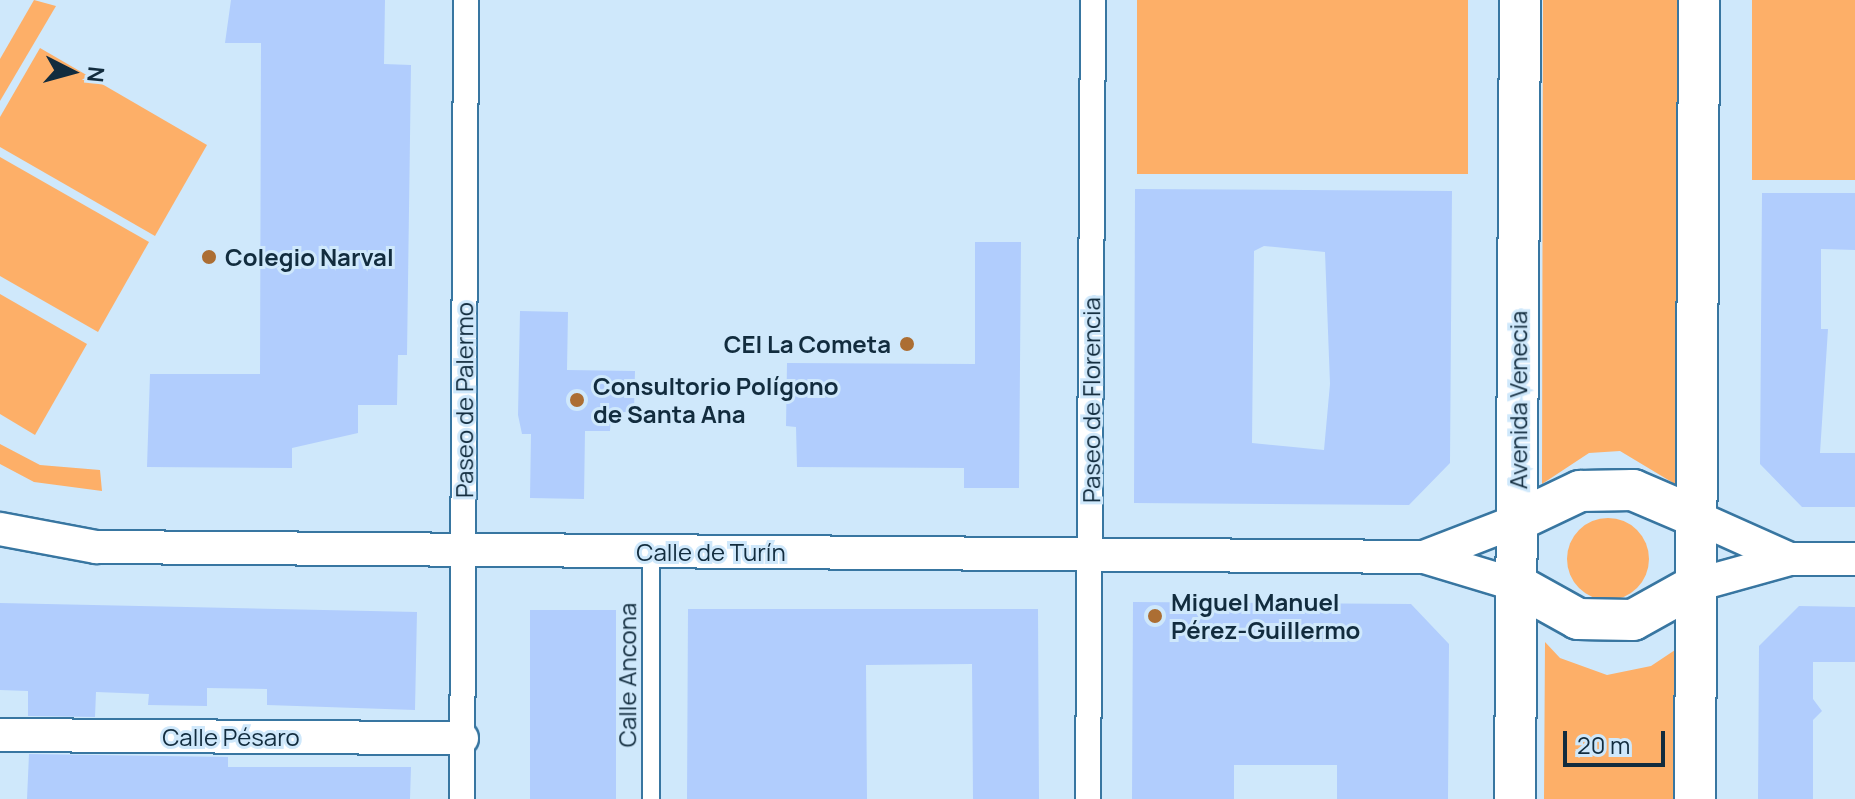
<!DOCTYPE html>
<meta charset="utf-8">
<style>
body{margin:0}
#map{position:relative;width:1855px;height:799px;overflow:hidden;background:#cfe8fb;font-family:Manrope,sans-serif}
div>[style]{position:absolute}
[style*='--x']{left:calc(var(--x)*1px);top:calc(var(--y)*1px);width:calc(var(--w)*1px);rotate:calc(var(--a)*1deg)}
.green>*{inset:0;background:#fdaf68;transform-origin:0 0}
.round{border-radius:50%}
.building>*{inset:0;background:#b1cdfd;transform-origin:0 0}
.roads{filter:drop-shadow(2px 0 #3876a1) drop-shadow(-2px 0 #3876a1) drop-shadow(0 2px #3876a1) drop-shadow(0 -2px #3876a1)}
.service>*{height:16px;margin:-8px;padding:0 8px;transform-origin:8px;border-radius:8px;background:#fff}
.pedestrian>*{height:24px;margin:-12px;padding:0 12px;transform-origin:12px;border-radius:12px;background:#fff}
.minor>*{height:32px;margin:-16px;padding:0 16px;transform-origin:16px;border-radius:16px;background:#fff}
.tertiary>*{height:40px;margin:-20px;padding:0 20px;transform-origin:20px;border-radius:20px;background:#fff}
.dots>*{width:22px;height:22px;translate:-50% -50%;box-sizing:border-box;border:4px solid #cfe8fb;border-radius:50%}
span{translate:-50% -50%;white-space:nowrap;text-align:center;line-height:1.15;-webkit-text-stroke:6px #cfe8fb;paint-order:stroke}
.poi-label{font-size:24px;color:#122c3e;font-weight:700}
.left{translate:0 -50%;text-align:left}
.right{translate:-100% -50%;text-align:right}
.street-label{font-size:24px;color:#122c3e}
.north{position:absolute;left:32px;top:32px;width:80px;height:80px;-webkit-text-stroke:6px #cfe8fb;paint-order:stroke;rotate:96deg;font-size:22px;font-weight:700;line-height:32px;text-align:center;color:#122c3e}
.north::after{content:'';display:block;margin:auto;width:28px;height:36px;background:#122c3e;clip-path:polygon(50% 0,100% 100%,50% 72%,0 100%)}
.scale{position:absolute;left:1563px;top:731px;width:102px;height:36px;box-sizing:border-box;border:4px solid #122c3e;border-top:0;padding-left:10px;font-size:24px;line-height:28px;white-space:nowrap;color:#122c3e;-webkit-text-stroke:6px #cfe8fb;paint-order:stroke}
</style>
<div id="map">
<div class="green">
<div style="clip-path:polygon(34px 0,56px 6px,0 101px,0 59px)"></div>
<div style="left:1137px;top:0;width:331px;height:174px"></div>
<div style="clip-path:polygon(1543px 0,1678px 0,1675px 484px,1620px 451px,1589px 453px,1542px 484px)"></div>
<div style="left:1752px;top:0;width:103px;height:180px"></div>
<div style="clip-path:polygon(40px 48px,207px 145px,155px 236px,0 147px,0 117px)"></div>
<div style="clip-path:polygon(0 157px,149px 242px,98px 332px,0 276px)"></div>
<div style="clip-path:polygon(0 294px,87px 344px,35px 435px,0 414px)"></div>
<div style="clip-path:polygon(0 444px,40px 465px,100px 470px,102px 491px,34px 482px,0 464px)"></div>
<div class="round" style="left:1567px;top:518px;width:82px;height:82px"></div>
<div style="clip-path:polygon(1545px 642px,1560px 658px,1607px 675px,1651px 666px,1675px 650px,1674px 799px,1544px 799px)"></div>
</div>
<div class="building">
<div style="clip-path:polygon(231px 0,385px 0,384px 64px,411px 65px,407px 355px,398px 355px,397px 405px,358px 405px,358px 433px,292px 448px,292px 468px,147px 467px,150px 374px,260px 374px,261px 43px,225px 43px)"></div>
<div style="clip-path:polygon(evenodd,1135px 189px,1452px 191px,1450px 463px,1409px 505px,1134px 503px,1135px 189px,1264px 246px,1325px 252px,1330px 384px,1324px 450px,1252px 443px,1254px 251px,1264px 246px)"></div>
<div style="clip-path:polygon(1762px 193px,1855px 193px,1855px 250px,1821px 249px,1821px 329px,1828px 329px,1820px 453px,1855px 453px,1855px 507px,1802px 507px,1760px 464px)"></div>
<div style="clip-path:polygon(975px 242px,1021px 242px,1019px 488px,964px 488px,964px 468px,797px 467px,796px 427px,786px 426px,787px 363px,975px 364px)"></div>
<div style="clip-path:polygon(520px 311px,568px 312px,567px 370px,635px 371px,634px 412px,611px 412px,610px 431px,585px 431px,584px 499px,530px 498px,531px 434px,522px 434px,518px 415px)"></div>
<div style="clip-path:polygon(1133px 602px,1411px 604px,1449px 644px,1448px 799px,1337px 799px,1337px 765px,1234px 765px,1234px 799px,1132px 799px)"></div>
<div style="clip-path:polygon(0 603px,417px 612px,415px 710px,267px 705px,267px 689px,207px 688px,207px 706px,148px 705px,149px 694px,96px 692px,95px 717px,28px 716px,28px 691px,0 690px)"></div>
<div style="clip-path:polygon(1799px 606px,1855px 607px,1855px 662px,1813px 662px,1813px 699px,1822px 711px,1813px 720px,1813px 799px,1758px 799px,1759px 646px)"></div>
<div style="clip-path:polygon(688px 609px,1038px 609px,1039px 799px,973px 799px,972px 664px,866px 665px,867px 799px,687px 799px)"></div>
<div style="left:616px;top:610px;width:189px;height:86px;rotate:90deg"></div>
<div style="clip-path:polygon(29px 754px,228px 757px,228px 767px,411px 767px,410px 799px,27px 799px)"></div>
</div>
<div class="roads">
<div class="service">
<div style="--x:651;--y:799;--w:248;--a:-90"></div>
</div>
<div class="pedestrian">
<div style="--x:462;--y:799;--w:799;--a:-89.71"></div>
<div style="--x:1088;--y:799;--w:799;--a:-89.64"></div>
</div>
<div class="minor">
<div style="--x:1696;--y:517;--w:103;--a:24.1"></div>
<div style="--x:0;--y:529;--w:98;--a:10.6"></div>
<div style="--x:96;--y:547;--w:1328;--a:0.43"></div>
<div style="--x:1424;--y:557;--w:97;--a:16.8"></div>
<div style="--x:1424;--y:557;--w:100;--a:-21.2"></div>
<div style="--x:1696;--y:585;--w:98;--a:-15.5"></div>
<div style="--x:1790;--y:559;--w:65;--a:0"></div>
<div style="--x:0;--y:735;--w:462;--a:0.4"></div>
</div>
<div class="tertiary">
<div style="--x:1517;--y:521;--w:70;--a:-25.5"></div>
<div style="--x:1580;--y:491;--w:53;--a:-1.1"></div>
<div style="--x:1633;--y:490;--w:69;--a:23.2"></div>
<div style="--x:1517;--y:585;--w:70;--a:29.1"></div>
<div style="--x:1578;--y:619;--w:55;--a:1"></div>
<div style="--x:1633;--y:620;--w:72;--a:-29.1"></div>
<div style="--x:1515;--y:799;--w:799;--a:-89.64"></div>
<div style="--x:1695;--y:799;--w:799;--a:-89.71"></div>
</div>
</div>
<div class="dots">
<div style="left:209px;top:257px;background:#ac6e33"></div>
<div style="left:907px;top:344px;background:#ac6e33"></div>
<div style="left:577px;top:400px;background:#ac6e33"></div>
<div style="left:1155px;top:616px;background:#ac6e33"></div>
</div>
<div class="poi-label">
<span class="left" style="left:225px;top:257px">Colegio Narval</span>
<span class="right" style="left:891px;top:344px">CEI La Cometa</span>
<span class="left" style="left:593px;top:400px">Consultorio Polígono<br>de Santa Ana</span>
<span class="left" style="left:1171px;top:616px">Miguel Manuel<br>Pérez-Guillermo</span>
</div>
<div class="street-label">
<span style="left:464px;top:400px;rotate:-90deg">Paseo de Palermo</span>
<span style="left:1091px;top:400px;rotate:-90deg">Paseo de Florencia</span>
<span style="left:1518px;top:400px;rotate:-90deg">Avenida Venecia</span>
<span style="left:711px;top:552px">Calle de Turín</span>
<span style="left:627px;top:675px;rotate:-90deg">Calle Ancona</span>
<span style="left:231px;top:737px">Calle Pésaro</span>
</div>
<div class="north">N</div>
<div class="scale">20 m</div>
</div>
